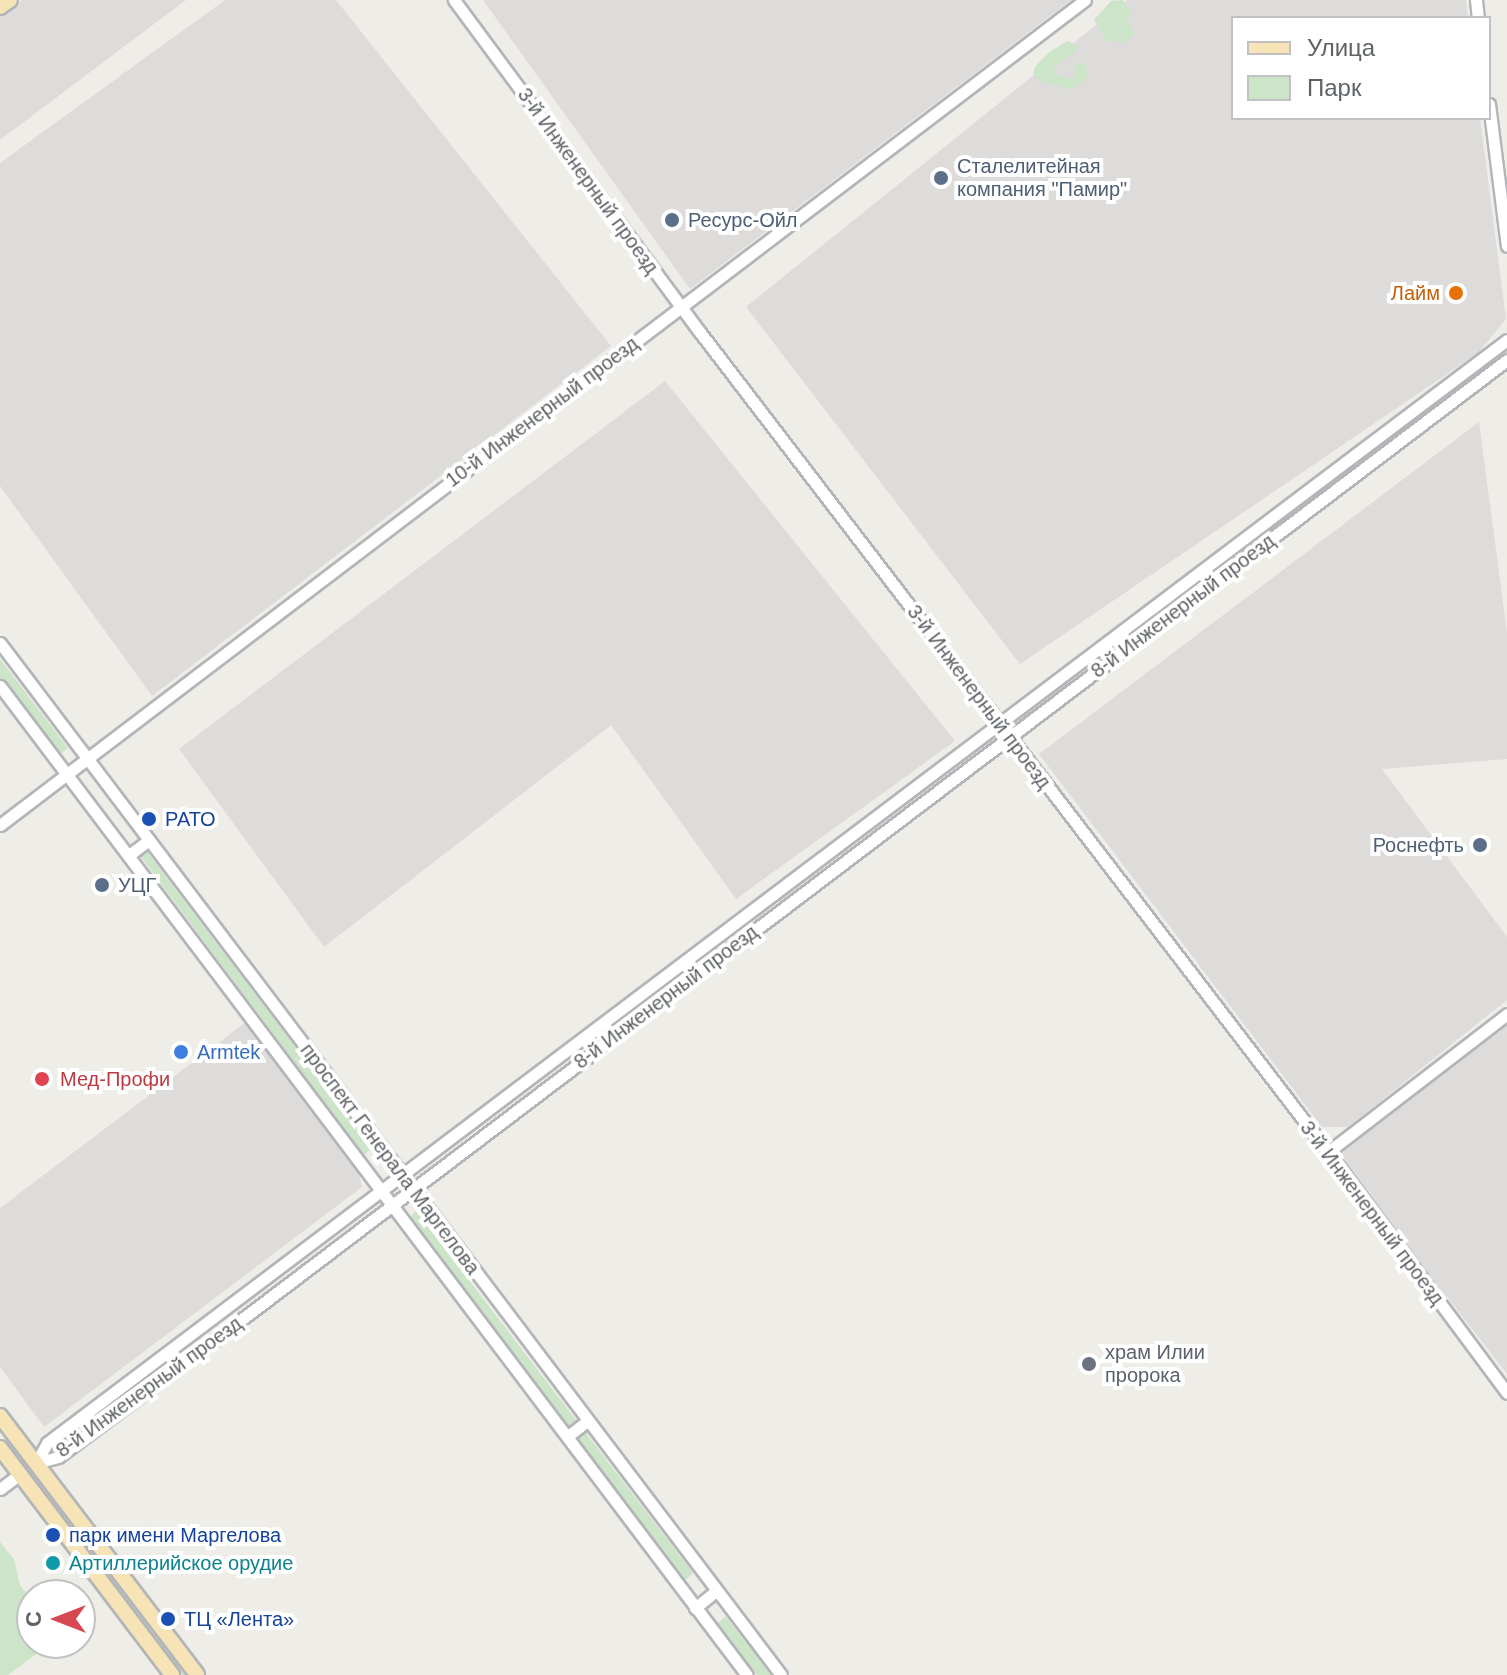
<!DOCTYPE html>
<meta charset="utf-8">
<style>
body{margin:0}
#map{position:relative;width:1507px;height:1675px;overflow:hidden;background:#efede8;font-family:Arial,sans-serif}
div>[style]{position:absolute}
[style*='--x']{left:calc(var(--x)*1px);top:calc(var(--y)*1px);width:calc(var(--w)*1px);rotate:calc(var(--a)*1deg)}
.industrial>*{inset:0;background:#dedcda}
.green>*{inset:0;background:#cce4c8}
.roads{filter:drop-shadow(2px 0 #b3b5b8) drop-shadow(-2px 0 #b3b5b8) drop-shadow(0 2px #b3b5b8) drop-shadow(0 -2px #b3b5b8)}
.minor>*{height:11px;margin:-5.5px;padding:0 5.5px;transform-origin:5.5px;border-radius:5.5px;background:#fff}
.major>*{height:14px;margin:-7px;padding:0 7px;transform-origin:7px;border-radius:7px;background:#f6e3b6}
.dots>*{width:22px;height:22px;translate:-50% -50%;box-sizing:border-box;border:4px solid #fff;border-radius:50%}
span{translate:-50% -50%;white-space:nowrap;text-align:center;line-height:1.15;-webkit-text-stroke:8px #fff;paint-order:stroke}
.service-label{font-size:20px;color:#4e5e75}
.left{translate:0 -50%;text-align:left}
.right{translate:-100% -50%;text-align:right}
.street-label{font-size:20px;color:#5f6366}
.food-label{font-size:20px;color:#c56008}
.transit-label{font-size:20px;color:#164399}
.shop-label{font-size:20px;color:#366cbe}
.health-label{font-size:20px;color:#be3a42}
.worship-label{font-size:20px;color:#5b616d}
.culture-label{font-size:20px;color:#0d838f}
.legend{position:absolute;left:1231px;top:16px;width:260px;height:104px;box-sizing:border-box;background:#fff;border:2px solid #bfc1c2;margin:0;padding:10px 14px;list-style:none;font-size:24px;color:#5f6366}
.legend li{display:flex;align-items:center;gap:16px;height:40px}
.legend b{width:40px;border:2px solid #bfc1c2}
.north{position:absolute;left:16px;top:1579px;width:80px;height:80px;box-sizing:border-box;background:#fff;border:2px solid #bfc1c2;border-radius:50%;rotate:270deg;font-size:22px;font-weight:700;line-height:32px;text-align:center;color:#5f6366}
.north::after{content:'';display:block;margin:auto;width:28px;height:36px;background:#d54851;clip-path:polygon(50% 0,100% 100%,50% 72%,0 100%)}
</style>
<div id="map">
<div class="industrial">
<div style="clip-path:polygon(22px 0,186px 0,0 140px,0 17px)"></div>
<div style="clip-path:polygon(225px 0,336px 0,611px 346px,152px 696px,0 486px,0 163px)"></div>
<div style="clip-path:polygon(483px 0,1071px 0,690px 289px)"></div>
<div style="clip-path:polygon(1127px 0,1466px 0,1468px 18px,1233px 18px,1233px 118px,1480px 118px,1506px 319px,1478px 353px,1020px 664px,746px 307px)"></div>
<div style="clip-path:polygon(665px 381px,955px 741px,736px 899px,611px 725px,324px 947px,179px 749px)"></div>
<div style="clip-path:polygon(1479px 422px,1507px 632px,1507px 759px,1382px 769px,1507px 937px,1507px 1000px,1348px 1127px,1322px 1127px,1039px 754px)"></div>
<div style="clip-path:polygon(246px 1022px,359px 1174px,362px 1187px,44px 1427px,0 1367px,0 1208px)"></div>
<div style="clip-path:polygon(1507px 1026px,1507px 1374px,1348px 1169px,1342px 1153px,1358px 1134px)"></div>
</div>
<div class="green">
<div style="clip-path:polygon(1123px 0,1131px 13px,1127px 22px,1135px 33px,1127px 42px,1107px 41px,1094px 20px,1111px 1px)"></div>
<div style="clip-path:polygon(1068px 41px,1077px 46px,1076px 52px,1056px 65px,1052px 73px,1070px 79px,1075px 76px,1074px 66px,1085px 62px,1088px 79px,1070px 89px,1040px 81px,1033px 73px,1035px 67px,1049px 52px)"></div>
<div style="clip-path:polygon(0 659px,68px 748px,57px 756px,0 679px)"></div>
<div style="clip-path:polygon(145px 849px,372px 1148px,364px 1155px,141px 857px)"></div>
<div style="clip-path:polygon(416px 1211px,693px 1573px,683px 1582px,410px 1217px)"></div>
<div style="clip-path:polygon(48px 1493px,51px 1495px,186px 1675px,182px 1675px,47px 1496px)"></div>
<div style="clip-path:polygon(0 1542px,14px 1559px,20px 1585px,32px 1601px,32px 1643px,51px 1643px,8px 1675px,0 1675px)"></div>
<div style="clip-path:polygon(726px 1616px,726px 1617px,771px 1675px,757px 1675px,717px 1624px)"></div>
</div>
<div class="roads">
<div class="minor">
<div style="--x:454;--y:0;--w:412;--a:53.5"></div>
<div style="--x:699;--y:331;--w:1034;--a:52.54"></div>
<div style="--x:1328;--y:1152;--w:300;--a:53.4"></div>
<div style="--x:1476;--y:0;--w:18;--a:84"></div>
<div style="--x:1489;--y:104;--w:143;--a:82.8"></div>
<div style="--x:0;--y:643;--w:1294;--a:52.88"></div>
<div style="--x:0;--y:686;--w:1239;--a:52.94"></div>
<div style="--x:0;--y:825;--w:1363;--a:-37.25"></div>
<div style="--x:129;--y:855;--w:25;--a:-37"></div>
<div style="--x:1328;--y:1152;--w:226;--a:-37.6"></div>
<div style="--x:568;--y:1436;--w:24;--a:-38"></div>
<div style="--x:36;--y:1463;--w:23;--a:-61"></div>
<div style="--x:47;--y:1443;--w:1830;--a:-37.07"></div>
<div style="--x:36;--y:1463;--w:23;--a:-15"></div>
<div style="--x:58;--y:1457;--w:209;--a:-36.8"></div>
<div style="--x:225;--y:1332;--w:1609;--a:-37.17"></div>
<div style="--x:0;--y:1489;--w:25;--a:-37"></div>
<div style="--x:695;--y:1608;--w:27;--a:-39"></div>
</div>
<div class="major">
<div style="--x:0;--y:7;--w:12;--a:-35"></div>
<div style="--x:0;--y:1416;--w:325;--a:52.7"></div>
<div style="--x:0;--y:1448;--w:285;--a:52.8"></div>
</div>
</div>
<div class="dots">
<div style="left:941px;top:178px;background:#5c6f8a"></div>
<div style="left:672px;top:220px;background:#5c6f8a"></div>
<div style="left:1456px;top:293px;background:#e8710a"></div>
<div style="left:149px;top:819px;background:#1a4fb4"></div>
<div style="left:1480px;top:845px;background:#5c6f8a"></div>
<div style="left:102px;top:885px;background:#5c6f8a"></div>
<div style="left:181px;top:1052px;background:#3f7fe0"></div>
<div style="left:42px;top:1079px;background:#e0444e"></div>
<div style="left:1089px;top:1364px;background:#6b7280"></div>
<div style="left:53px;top:1535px;background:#1a4fb4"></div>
<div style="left:53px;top:1563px;background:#0f9aa8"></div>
<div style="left:168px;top:1619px;background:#1a4fb4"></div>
</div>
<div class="service-label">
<span class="left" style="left:957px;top:178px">Сталелитейная<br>компания "Памир"</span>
<span class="left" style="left:688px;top:220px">Ресурс-Ойл</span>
<span class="right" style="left:1464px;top:845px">Роснефть</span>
<span class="left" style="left:118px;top:885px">УЦГ</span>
</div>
<div class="street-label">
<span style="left:588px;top:181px;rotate:54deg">3-й Инженерный проезд</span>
<span style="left:542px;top:412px;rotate:-37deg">10-й Инженерный проезд</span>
<span style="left:1183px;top:606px;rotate:-37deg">8-й Инженерный проезд</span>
<span style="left:979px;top:697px;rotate:53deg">3-й Инженерный проезд</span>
<span style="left:666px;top:997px;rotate:-37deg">8-й Инженерный проезд</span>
<span style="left:390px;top:1159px;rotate:53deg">проспект Генерала Маргелова</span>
<span style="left:1372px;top:1213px;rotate:53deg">3-й Инженерный проезд</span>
<span style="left:149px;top:1387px;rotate:-36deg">8-й Инженерный проезд</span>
</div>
<div class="food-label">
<span class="right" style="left:1440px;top:293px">Лайм</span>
</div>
<div class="transit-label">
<span class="left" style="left:165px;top:819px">РАТО</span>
<span class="left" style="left:69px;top:1535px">парк имени Маргелова</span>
<span class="left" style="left:184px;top:1619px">ТЦ «Лента»</span>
</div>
<div class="shop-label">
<span class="left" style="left:197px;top:1052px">Armtek</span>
</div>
<div class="health-label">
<span class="left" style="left:60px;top:1079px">Мед-Профи</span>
</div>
<div class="worship-label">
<span class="left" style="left:1105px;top:1364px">храм Илии<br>пророка</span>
</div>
<div class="culture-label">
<span class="left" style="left:69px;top:1563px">Артиллерийское орудие</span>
</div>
<ul class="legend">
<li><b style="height:10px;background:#f6e3b6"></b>Улица</li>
<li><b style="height:22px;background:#cce4c8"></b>Парк</li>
</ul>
<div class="north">С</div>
</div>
